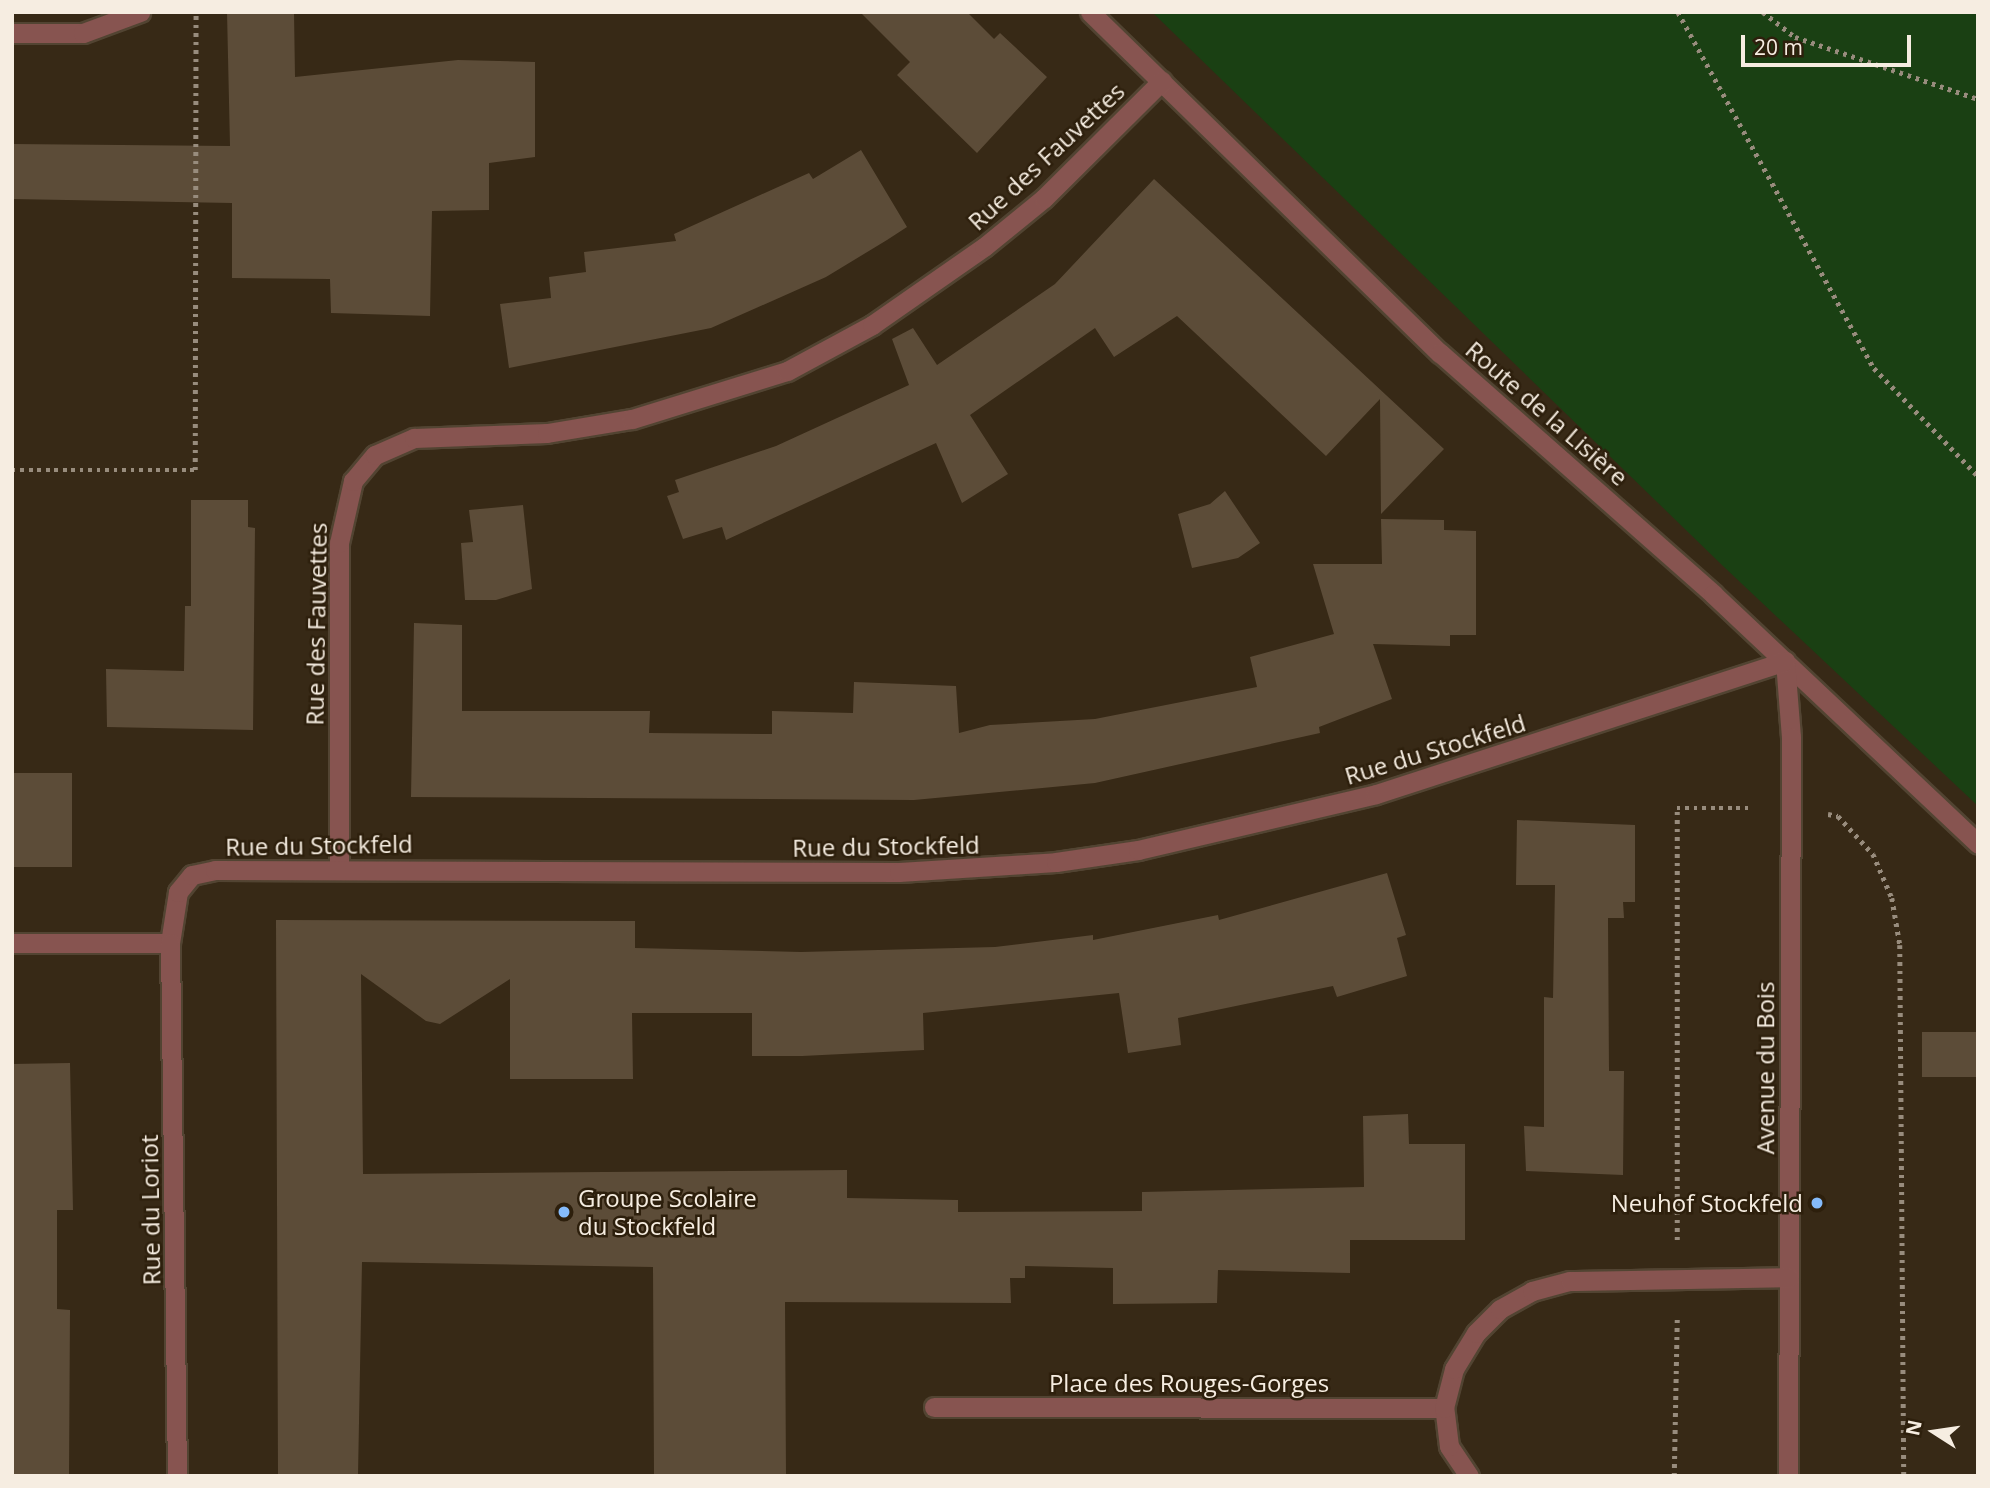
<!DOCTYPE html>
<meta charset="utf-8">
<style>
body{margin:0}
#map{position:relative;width:1990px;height:1488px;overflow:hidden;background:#372916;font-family:"Open Sans",sans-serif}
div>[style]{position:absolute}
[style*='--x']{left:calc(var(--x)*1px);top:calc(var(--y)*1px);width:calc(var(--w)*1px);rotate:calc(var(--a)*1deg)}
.green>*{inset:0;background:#1a4013}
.building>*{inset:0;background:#5c4c38;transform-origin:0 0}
.path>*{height:4.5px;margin-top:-2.25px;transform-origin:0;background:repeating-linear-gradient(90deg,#988c7d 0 3.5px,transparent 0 8.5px)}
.roads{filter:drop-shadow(2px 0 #524432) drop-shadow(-2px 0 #524432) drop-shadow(0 2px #524432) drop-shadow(0 -2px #524432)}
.minor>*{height:19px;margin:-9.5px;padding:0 9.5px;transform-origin:9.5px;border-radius:9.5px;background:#875450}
.dots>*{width:19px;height:19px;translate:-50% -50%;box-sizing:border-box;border:4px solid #2d1f0c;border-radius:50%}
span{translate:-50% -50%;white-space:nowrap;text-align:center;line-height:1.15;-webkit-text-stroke:5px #2d1f0c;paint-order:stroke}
.street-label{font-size:24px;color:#f6ede1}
.poi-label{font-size:24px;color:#f6ede1}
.left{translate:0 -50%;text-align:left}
.right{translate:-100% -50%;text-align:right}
.frame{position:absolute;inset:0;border:14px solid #f6ede1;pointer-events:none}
.north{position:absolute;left:1899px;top:1397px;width:70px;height:70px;-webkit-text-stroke:5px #2d1f0c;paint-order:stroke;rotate:282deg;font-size:19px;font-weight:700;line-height:28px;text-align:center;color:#f6ede1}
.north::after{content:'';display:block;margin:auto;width:24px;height:32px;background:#f6ede1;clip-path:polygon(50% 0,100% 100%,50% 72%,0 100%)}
.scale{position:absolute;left:1741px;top:35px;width:170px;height:32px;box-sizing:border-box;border:4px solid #f6ede1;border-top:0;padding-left:9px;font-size:21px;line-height:24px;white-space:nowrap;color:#f6ede1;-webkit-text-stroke:5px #2d1f0c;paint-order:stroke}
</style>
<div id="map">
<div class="green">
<div style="clip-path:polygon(1152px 12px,1978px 12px,1978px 806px,1723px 566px)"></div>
</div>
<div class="building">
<div style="clip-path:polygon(227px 12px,294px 12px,295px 77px,458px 60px,535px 62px,535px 157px,489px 163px,489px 210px,432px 211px,430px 316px,331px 313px,330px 279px,232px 278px,232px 203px,12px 199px,12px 144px,230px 146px)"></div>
<div style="clip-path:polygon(860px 12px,967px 12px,994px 39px,1000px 33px,1047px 77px,977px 153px,897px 75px,910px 62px)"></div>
<div style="clip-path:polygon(861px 150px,907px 227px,887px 240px,826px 277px,711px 328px,509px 368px,500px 304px,551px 298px,549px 277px,586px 272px,584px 252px,676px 241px,674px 234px,809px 173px,813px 179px)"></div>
<div style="clip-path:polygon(1154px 179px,1444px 449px,1381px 514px,1380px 399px,1326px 456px,1177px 316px,1114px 357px,1095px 328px,970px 415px,1008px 474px,962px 503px,936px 443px,726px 540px,722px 527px,683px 539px,667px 496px,679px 492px,675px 480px,776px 446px,909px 385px,892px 339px,913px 328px,937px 365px,1055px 284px)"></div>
<div style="clip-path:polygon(1225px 491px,1260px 543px,1238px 558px,1192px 568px,1178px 514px,1210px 504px)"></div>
<div style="clip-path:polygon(191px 500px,248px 500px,248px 527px,255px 528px,253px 730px,107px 727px,106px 669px,184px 671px,185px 606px,191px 606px)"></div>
<div style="clip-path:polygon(523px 505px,532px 589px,496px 600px,465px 600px,461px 543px,473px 542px,469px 510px)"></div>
<div style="clip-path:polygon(1381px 519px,1444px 520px,1444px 530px,1476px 531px,1476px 635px,1450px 635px,1450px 646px,1373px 644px,1392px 699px,1319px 727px,1320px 733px,1095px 783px,914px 800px,411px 797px,414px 623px,462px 625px,462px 711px,650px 711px,649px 733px,772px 734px,772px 711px,853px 713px,854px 682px,956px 686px,959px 733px,990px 725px,1095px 719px,1257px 687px,1250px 657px,1334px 634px,1313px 564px,1382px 564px)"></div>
<div style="left:12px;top:773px;width:60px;height:94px"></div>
<div style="clip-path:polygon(1517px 820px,1635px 825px,1635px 902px,1623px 902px,1624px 918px,1608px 918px,1609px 1071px,1624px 1071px,1623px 1175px,1526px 1171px,1524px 1126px,1544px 1127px,1544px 997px,1553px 998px,1555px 885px,1516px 885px)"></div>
<div style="clip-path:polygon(1387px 873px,1406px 935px,1397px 938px,1407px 976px,1337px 997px,1333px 986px,1178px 1018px,1181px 1045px,1128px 1053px,1119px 993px,923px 1013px,924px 1050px,802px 1056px,752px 1056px,752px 1013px,632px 1013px,633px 1079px,510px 1079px,510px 979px,440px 1024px,426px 1021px,361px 974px,363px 1174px,847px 1170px,847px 1198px,958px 1200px,958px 1212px,1142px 1211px,1142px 1192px,1364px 1187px,1363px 1116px,1408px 1114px,1409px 1144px,1465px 1144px,1465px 1240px,1350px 1240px,1350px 1273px,1218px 1270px,1217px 1303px,1113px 1304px,1113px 1268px,1025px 1266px,1025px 1278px,1010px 1278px,1011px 1303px,785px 1302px,786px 1476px,654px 1476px,653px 1267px,362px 1262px,358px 1476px,278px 1476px,276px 920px,635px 921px,635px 948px,801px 952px,995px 947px,1093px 935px,1093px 940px,1218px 915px,1219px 920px)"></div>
<div style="left:1922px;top:1032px;width:56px;height:45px"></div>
<div style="clip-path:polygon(70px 1063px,73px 1210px,57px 1210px,57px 1309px,70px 1310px,69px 1476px,12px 1476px,12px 1064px)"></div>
</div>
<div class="path">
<div style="--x:1678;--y:12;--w:406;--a:61.2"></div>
<div style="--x:1874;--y:368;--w:150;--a:46.1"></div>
<div style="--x:1763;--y:12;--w:41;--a:38"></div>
<div style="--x:1795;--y:37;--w:193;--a:18.7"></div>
<div style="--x:12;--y:470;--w:183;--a:0"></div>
<div style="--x:195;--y:470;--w:458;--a:-89.9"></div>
<div style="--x:1828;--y:814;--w:10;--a:11"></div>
<div style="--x:1838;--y:816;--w:52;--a:47.4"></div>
<div style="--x:1873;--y:854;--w:48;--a:66.6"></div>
<div style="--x:1892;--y:898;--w:48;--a:80.3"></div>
<div style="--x:1900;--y:945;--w:531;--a:89.57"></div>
<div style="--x:1677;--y:1240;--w:432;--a:-90"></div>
<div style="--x:1677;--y:808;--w:73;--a:0"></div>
<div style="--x:1674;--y:1476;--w:157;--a:-88.9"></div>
</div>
<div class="roads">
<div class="minor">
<div style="--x:1090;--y:12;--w:489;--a:44.3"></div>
<div style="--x:1440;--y:353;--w:364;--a:41.4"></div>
<div style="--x:1713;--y:594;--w:364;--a:43.3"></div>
<div style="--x:12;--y:33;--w:71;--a:0"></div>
<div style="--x:83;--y:33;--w:61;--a:-20.2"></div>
<div style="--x:1785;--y:661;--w:76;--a:85.5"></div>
<div style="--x:1791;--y:737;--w:739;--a:90.23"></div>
<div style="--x:339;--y:866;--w:323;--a:-90"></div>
<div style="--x:339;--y:543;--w:64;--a:-77.3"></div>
<div style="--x:353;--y:481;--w:34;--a:-50"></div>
<div style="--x:375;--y:455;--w:43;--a:-23.6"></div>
<div style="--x:414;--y:438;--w:133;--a:-2.2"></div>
<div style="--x:547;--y:433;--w:86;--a:-9.4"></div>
<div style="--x:632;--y:419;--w:162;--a:-17.2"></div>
<div style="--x:787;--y:371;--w:97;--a:-28.4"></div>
<div style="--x:872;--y:325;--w:136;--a:-34.9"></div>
<div style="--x:984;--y:247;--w:77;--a:-39.2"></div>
<div style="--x:1044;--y:198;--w:166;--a:-44.8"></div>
<div style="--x:12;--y:943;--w:158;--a:0"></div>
<div style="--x:170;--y:943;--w:52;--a:-81.1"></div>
<div style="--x:178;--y:892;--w:22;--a:-51"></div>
<div style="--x:192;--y:875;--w:24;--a:-12"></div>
<div style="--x:215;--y:870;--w:684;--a:0.17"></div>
<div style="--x:899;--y:872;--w:157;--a:-3.6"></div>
<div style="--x:1056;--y:862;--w:83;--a:-8.3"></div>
<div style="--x:1138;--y:850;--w:244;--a:-13.2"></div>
<div style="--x:1376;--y:794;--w:430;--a:-18"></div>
<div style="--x:170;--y:943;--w:533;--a:89.25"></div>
<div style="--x:934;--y:1407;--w:510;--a:0.11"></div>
<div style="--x:1469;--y:1476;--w:36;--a:-124"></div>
<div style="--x:1449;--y:1446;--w:38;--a:-97"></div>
<div style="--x:1444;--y:1408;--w:40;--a:-75.6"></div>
<div style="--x:1454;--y:1369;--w:42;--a:-58.6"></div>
<div style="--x:1476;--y:1333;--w:34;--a:-45"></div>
<div style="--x:1500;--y:1309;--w:37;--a:-29"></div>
<div style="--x:1532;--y:1291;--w:39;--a:-15"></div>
<div style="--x:1570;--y:1281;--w:219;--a:-1"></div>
</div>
</div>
<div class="dots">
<div style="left:1817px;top:1203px;background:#85bbfb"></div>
<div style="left:564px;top:1212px;background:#85bbfb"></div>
</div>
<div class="street-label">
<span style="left:1046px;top:156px;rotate:-43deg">Rue des Fauvettes</span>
<span style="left:1547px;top:413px;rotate:41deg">Route de la Lisière</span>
<span style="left:316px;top:624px;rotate:-89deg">Rue des Fauvettes</span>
<span style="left:1435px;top:749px;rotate:-17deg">Rue du Stockfeld</span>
<span style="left:319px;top:845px;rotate:-1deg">Rue du Stockfeld</span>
<span style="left:886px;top:846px;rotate:-1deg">Rue du Stockfeld</span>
<span style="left:1765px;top:1068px;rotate:-90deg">Avenue du Bois</span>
<span style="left:150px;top:1210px;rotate:-91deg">Rue du Loriot</span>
<span style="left:1189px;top:1383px">Place des Rouges-Gorges</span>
</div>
<div class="poi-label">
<span class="left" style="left:578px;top:1212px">Groupe Scolaire<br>du Stockfeld</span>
<span class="right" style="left:1803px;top:1203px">Neuhof Stockfeld</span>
</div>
<div class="frame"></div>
<div class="north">N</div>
<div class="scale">20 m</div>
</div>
